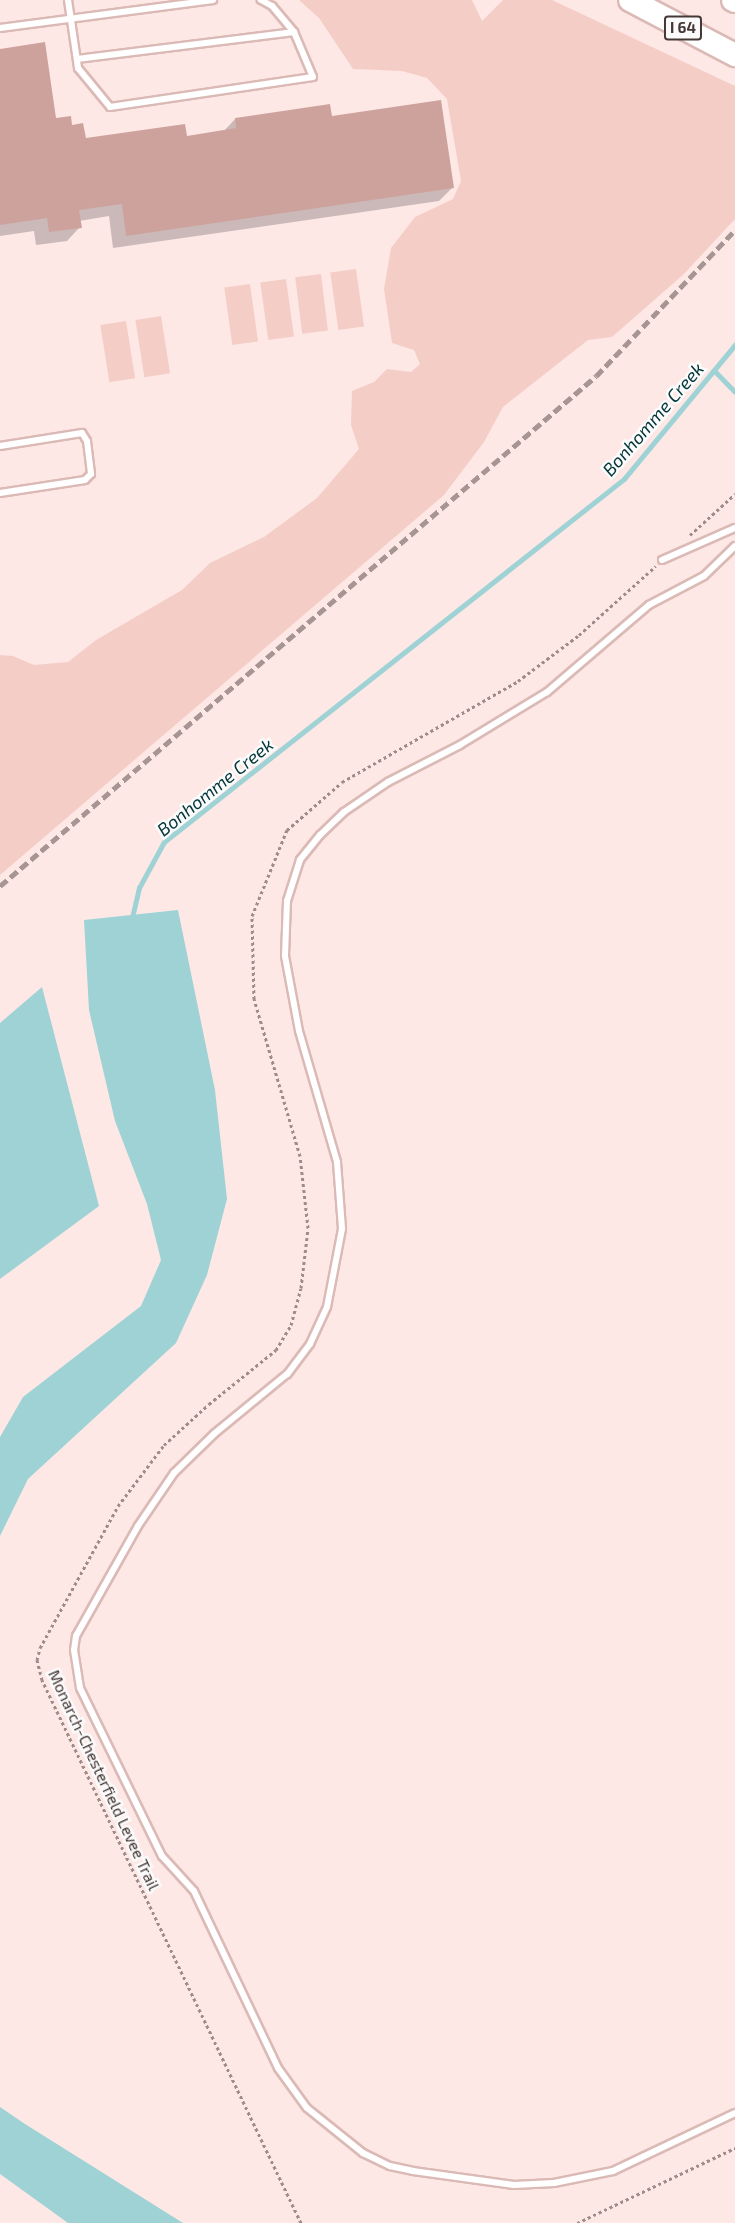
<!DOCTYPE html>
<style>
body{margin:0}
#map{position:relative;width:735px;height:2223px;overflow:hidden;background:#fde8e6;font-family:"Exo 2",sans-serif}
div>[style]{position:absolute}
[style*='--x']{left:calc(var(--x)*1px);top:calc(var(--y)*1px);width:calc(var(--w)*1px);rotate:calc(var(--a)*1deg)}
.green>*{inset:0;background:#f5cdc7;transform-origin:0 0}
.water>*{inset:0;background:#9fd2d5}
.shadow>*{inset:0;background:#0003}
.stream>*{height:4.5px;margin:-2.25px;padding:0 2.25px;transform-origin:2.25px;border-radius:2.25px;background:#9fd2d5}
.building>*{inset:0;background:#cea29c}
.path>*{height:3px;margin-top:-1.5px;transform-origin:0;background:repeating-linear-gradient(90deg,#9d8c8a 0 3px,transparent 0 6px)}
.roads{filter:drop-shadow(2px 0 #dbbab6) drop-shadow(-2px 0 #dbbab6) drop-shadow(0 2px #dbbab6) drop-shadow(0 -2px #dbbab6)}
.lane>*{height:6px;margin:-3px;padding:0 3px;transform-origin:3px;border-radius:3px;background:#fff}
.highway>*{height:22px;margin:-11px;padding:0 11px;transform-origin:11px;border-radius:11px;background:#fff}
.rail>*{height:4.5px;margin-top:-2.25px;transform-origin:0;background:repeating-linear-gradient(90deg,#a79593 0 9px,transparent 0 13.5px)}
span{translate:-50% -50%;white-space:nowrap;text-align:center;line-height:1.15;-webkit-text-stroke:5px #fbfbfb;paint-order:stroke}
.shield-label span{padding:2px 4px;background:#fbfbfb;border:2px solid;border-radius:4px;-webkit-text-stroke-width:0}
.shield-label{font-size:15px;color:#453836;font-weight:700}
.street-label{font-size:16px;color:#453836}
.water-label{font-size:18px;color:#023538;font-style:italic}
</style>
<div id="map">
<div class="green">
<div style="clip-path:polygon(299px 0,472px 0,482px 21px,503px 0,552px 0,735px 86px,735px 219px,684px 274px,612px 337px,588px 340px,503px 407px,484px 442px,444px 495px,0 875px,0 655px,13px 656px,34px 665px,68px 662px,96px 640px,182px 590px,210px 563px,264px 537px,317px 498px,359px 449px,351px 425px,352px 391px,374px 382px,387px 369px,411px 372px,420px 364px,414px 350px,392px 343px,384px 289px,391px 248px,415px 217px,453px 199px,461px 181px,447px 99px,427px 78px,402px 71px,353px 69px,319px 18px)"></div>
<div style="left:356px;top:269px;width:58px;height:26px;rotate:82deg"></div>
<div style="left:321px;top:274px;width:57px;height:26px;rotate:83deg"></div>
<div style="left:286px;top:279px;width:58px;height:26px;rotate:82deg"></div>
<div style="left:250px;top:284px;width:58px;height:26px;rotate:82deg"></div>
<div style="left:161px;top:316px;width:58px;height:26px;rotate:81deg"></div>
<div style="left:126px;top:321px;width:58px;height:26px;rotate:81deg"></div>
</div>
<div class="water">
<div style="clip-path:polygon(178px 910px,215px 1090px,227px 1199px,207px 1275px,176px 1343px,28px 1479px,0 1536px,0 1437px,23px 1397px,141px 1306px,161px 1260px,147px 1204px,115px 1121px,89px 1010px,84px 920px)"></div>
<div style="clip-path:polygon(42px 987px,99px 1206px,0 1279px,0 1023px)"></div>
<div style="clip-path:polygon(0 2107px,25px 2124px,183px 2223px,68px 2223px,0 2174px)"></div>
</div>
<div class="shadow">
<div style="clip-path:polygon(0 50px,55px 120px,70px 126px,84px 140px,186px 137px,223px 132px,235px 119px,331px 117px,453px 187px,439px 201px,113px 248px,109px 216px,79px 221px,80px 227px,67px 241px,36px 245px,34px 231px,0 236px)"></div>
</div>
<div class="stream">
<div style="--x:714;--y:370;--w:30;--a:46"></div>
<div style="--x:132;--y:918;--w:31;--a:-77"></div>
<div style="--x:139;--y:888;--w:52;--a:-61.5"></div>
<div style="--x:164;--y:842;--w:586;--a:-38.28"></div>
<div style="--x:624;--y:479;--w:174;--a:-50.4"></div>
</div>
<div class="building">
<div style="clip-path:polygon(45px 42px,56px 118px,71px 116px,72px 125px,83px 123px,86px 138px,185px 124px,187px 136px,236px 128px,235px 118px,330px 104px,332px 116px,441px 100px,454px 188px,126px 236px,122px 204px,79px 210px,82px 228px,49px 232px,47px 218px,0 225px,0 49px)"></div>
</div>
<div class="path">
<div style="--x:690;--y:535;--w:61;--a:-42.3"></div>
<div style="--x:301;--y:2223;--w:602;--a:-115.5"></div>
<div style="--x:42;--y:1680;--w:21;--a:-104"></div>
<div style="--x:37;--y:1660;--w:12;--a:-76"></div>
<div style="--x:40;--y:1648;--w:162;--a:-61.2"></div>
<div style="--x:118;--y:1506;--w:76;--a:-53"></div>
<div style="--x:164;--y:1445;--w:61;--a:-42.3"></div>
<div style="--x:209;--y:1404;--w:86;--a:-38.9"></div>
<div style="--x:276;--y:1350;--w:29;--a:-59"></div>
<div style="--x:291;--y:1325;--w:38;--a:-75"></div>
<div style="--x:301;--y:1288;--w:60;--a:-83.3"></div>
<div style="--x:308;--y:1228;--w:72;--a:-96.3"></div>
<div style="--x:300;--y:1156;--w:164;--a:-106.3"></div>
<div style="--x:254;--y:999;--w:83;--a:-91.4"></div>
<div style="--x:252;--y:916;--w:93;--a:-67.9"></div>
<div style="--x:287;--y:830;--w:73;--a:-41.1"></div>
<div style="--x:342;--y:782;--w:203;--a:-29.8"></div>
<div style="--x:518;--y:681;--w:76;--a:-37"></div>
<div style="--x:579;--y:635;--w:103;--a:-41.9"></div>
<div style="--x:577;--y:2223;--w:175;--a:-25.4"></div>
</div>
<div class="roads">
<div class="lane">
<div style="--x:68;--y:0;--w:69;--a:81.6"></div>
<div style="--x:78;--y:68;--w:50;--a:50.6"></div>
<div style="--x:110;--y:107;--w:205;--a:-8.4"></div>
<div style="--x:313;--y:77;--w:49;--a:-112.9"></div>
<div style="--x:294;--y:32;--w:34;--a:-130"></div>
<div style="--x:272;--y:6;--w:13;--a:-151"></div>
<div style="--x:0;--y:28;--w:215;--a:-7.5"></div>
<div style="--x:77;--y:59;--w:219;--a:-7.1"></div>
<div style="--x:0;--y:446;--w:83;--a:-9"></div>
<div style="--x:82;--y:433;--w:9;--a:58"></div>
<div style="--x:87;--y:441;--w:33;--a:83"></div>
<div style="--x:91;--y:474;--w:8;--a:135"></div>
<div style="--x:85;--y:480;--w:86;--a:171.3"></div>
<div style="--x:735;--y:546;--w:43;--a:135.9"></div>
<div style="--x:704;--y:576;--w:62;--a:152.2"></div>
<div style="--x:649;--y:605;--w:134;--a:139.5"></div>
<div style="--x:547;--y:692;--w:102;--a:148.7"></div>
<div style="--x:460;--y:745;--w:81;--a:152.8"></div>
<div style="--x:388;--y:782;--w:53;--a:145.7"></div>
<div style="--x:344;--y:812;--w:33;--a:136"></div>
<div style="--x:320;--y:835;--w:32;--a:129"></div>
<div style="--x:300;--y:860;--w:43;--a:107.6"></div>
<div style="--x:287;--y:901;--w:55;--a:92.1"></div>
<div style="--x:285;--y:956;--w:76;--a:79.4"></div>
<div style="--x:299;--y:1031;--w:136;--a:73.8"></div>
<div style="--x:337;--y:1162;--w:67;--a:85.7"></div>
<div style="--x:342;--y:1229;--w:79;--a:100.9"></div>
<div style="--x:327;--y:1307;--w:41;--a:114.7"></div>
<div style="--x:310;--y:1344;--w:38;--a:127"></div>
<div style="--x:287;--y:1374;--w:94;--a:140.6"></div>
<div style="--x:214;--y:1434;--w:56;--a:135.7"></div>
<div style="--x:174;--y:1473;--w:64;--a:124.2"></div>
<div style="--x:138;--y:1526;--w:126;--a:119.4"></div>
<div style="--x:76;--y:1636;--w:14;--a:98"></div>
<div style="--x:74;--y:1650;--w:38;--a:81"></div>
<div style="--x:80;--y:1688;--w:187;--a:64"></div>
<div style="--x:162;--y:1856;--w:47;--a:47.6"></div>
<div style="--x:194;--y:1891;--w:196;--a:64.6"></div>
<div style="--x:278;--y:2068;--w:49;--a:54.1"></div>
<div style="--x:307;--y:2108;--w:72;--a:38.8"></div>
<div style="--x:363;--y:2153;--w:30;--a:26"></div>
<div style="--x:390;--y:2166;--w:24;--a:12"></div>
<div style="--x:413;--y:2171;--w:102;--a:7.9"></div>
<div style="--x:514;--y:2185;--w:40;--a:-2.9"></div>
<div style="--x:554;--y:2183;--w:60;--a:-11.5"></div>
<div style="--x:613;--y:2171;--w:135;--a:-25.4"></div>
<div style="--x:662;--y:560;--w:80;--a:-23.7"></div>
</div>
<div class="highway">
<div style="--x:630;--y:0;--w:119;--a:27.6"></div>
<div style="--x:733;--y:0;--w:2;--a:27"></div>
</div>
</div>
<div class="rail">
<div style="--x:0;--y:886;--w:784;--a:-40.55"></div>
<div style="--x:596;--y:376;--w:202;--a:-46.4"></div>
</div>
<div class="shield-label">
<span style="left:683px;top:28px">I 64</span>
</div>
<div class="street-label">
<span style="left:104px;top:1780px;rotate:65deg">Monarch-Chesterfield Levee Trail</span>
</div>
<div class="water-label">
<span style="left:653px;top:419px;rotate:-49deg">Bonhomme Creek</span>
<span style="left:215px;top:787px;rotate:-39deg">Bonhomme Creek</span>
</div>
</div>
